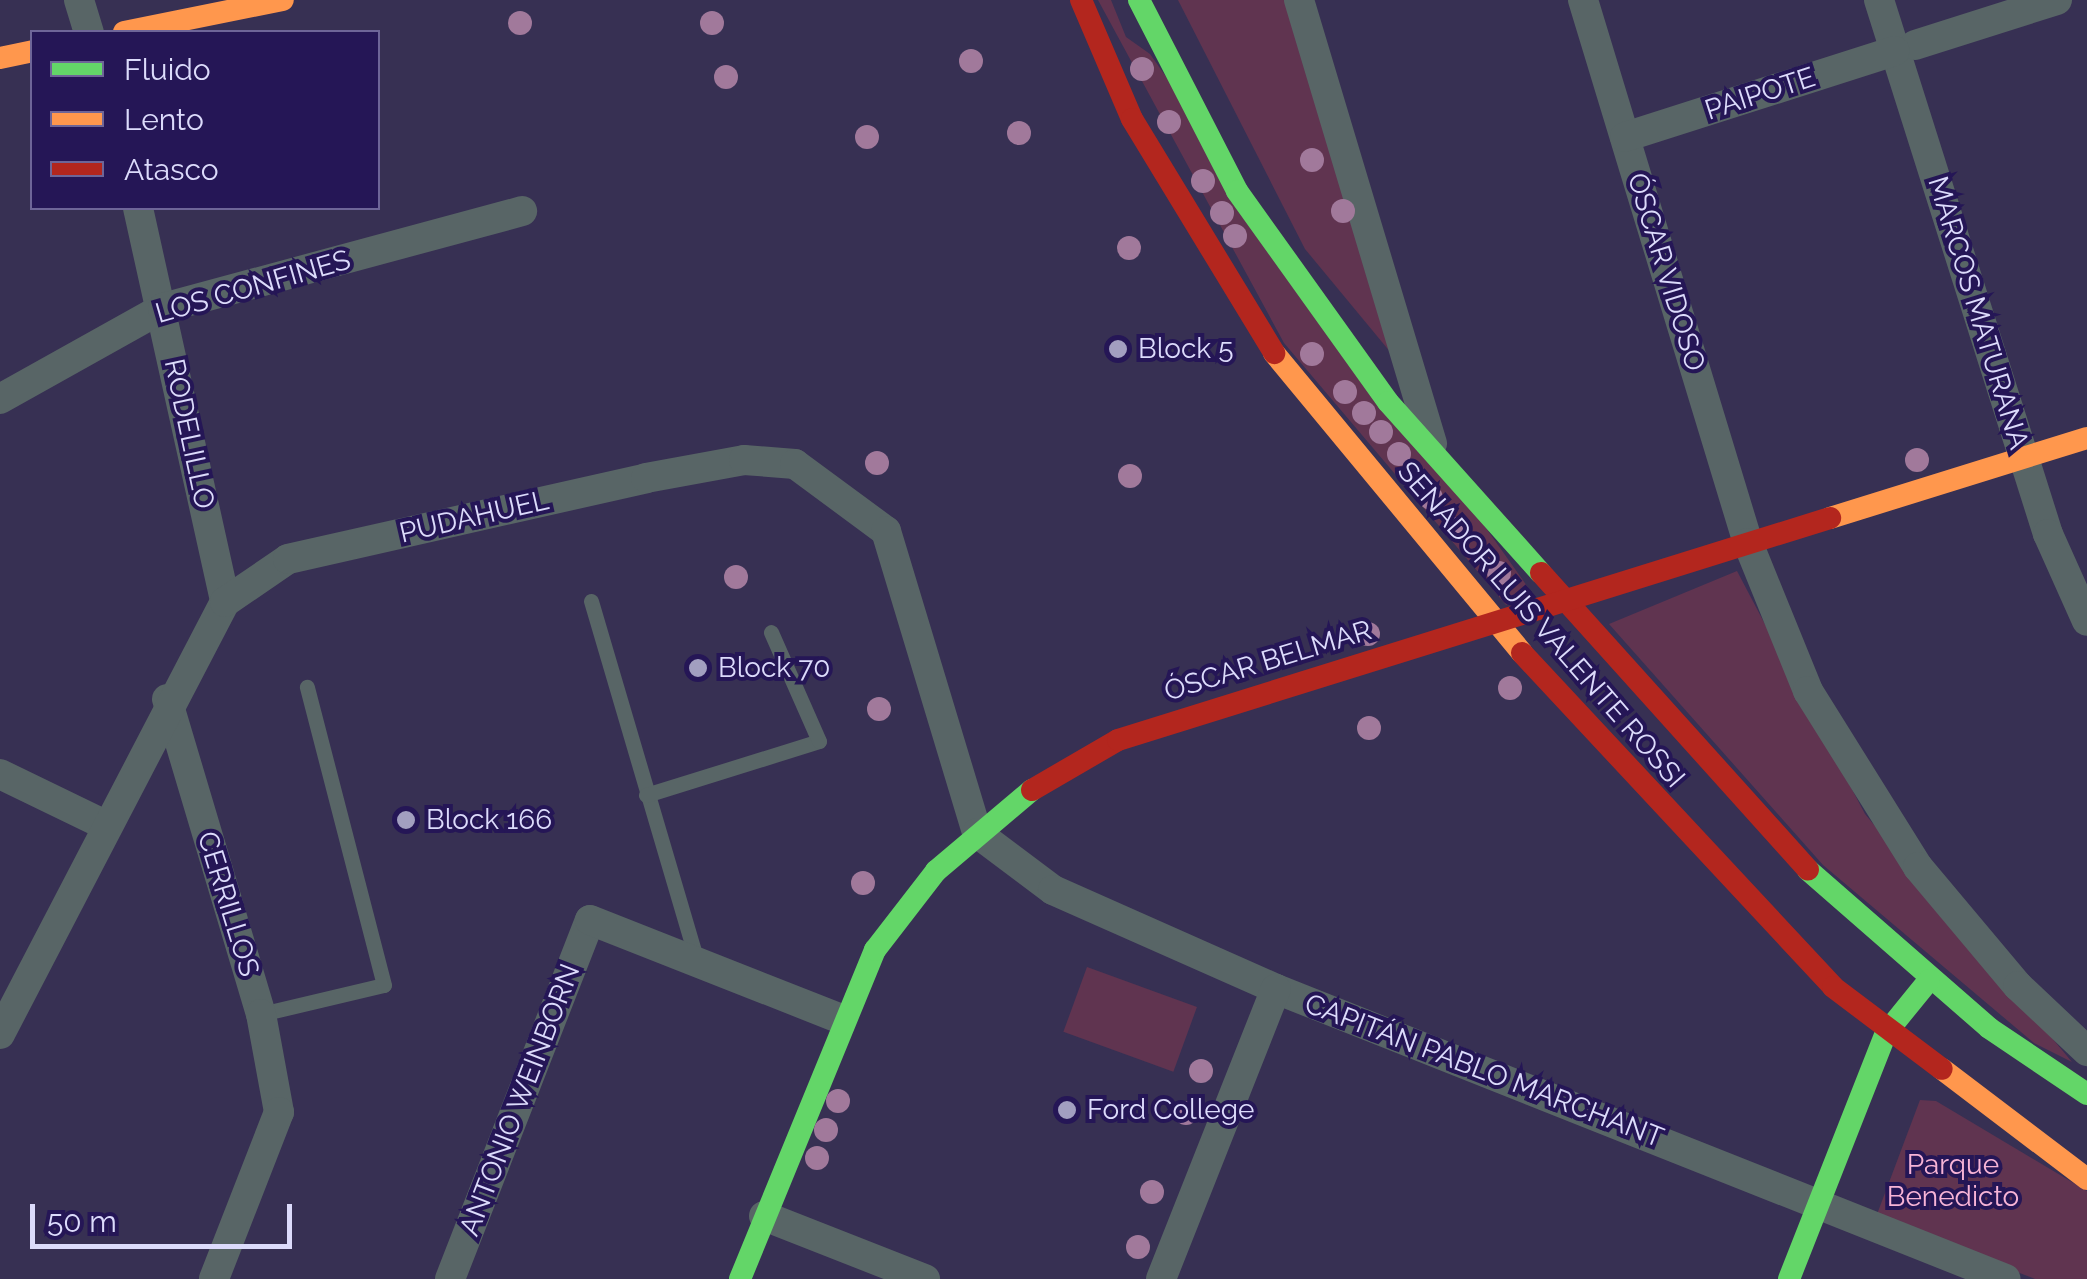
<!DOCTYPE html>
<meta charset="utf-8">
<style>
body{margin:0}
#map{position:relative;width:2087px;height:1279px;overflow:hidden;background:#373053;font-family:Raleway,sans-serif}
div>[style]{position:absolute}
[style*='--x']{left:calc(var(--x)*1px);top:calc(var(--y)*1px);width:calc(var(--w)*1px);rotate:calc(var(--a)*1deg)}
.green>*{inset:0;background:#603450;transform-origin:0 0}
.lane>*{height:15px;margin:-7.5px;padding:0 7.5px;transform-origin:7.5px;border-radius:7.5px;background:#586566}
.street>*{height:30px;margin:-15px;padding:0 15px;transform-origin:15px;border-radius:15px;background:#586566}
.fast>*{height:22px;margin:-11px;padding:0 11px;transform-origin:11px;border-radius:11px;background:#63d668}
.slow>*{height:22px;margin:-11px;padding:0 11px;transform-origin:11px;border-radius:11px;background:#ff974d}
.jam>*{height:22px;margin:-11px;padding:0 11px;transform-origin:11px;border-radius:11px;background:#b3261e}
.trees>*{width:24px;height:24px;margin:-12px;border-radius:50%;background:#a1799b}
.dots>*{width:28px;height:28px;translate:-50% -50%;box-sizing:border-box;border:5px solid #251656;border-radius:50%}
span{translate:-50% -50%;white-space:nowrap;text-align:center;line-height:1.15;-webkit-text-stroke:8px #251656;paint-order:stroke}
.street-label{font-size:28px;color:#dcdbfb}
.poi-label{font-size:28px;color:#dcdbfb}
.left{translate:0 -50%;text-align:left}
.park-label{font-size:28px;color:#f7b4d6}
.legend{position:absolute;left:30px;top:30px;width:350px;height:180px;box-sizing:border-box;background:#251656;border:2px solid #6e6598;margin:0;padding:12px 18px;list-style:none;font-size:30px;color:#dcdbfb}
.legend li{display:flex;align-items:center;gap:20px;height:50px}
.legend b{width:50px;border:2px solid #6e6598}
.scale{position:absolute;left:30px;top:1204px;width:262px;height:45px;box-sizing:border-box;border:5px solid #dcdbfb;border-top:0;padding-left:12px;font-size:30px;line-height:35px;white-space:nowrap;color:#dcdbfb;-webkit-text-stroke:8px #251656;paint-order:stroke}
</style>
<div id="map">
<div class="green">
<div style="clip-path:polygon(1098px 0,1111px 0,1126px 37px,1150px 54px,1532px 593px,1506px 605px,1284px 343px)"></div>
<div style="clip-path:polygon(1178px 0,1286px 0,1401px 365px,1305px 249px)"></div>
<div style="clip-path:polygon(1737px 571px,1865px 814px,2072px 1062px,2034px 1043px,1823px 865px,1609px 624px)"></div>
<div style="left:1087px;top:967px;width:117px;height:69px;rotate:20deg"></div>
<div style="clip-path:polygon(1920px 1100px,1936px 1101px,2087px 1191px,2087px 1279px,2035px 1279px,1876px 1217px)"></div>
</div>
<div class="lane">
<div style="--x:591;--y:601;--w:376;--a:73.6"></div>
<div style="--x:646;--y:795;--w:181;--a:-17.3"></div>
<div style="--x:819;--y:741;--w:119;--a:-113.8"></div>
<div style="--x:261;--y:1014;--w:126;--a:-13.3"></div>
<div style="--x:384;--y:985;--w:308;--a:-104.5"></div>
</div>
<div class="street">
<div style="--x:79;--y:0;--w:34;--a:73"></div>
<div style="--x:1299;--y:0;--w:463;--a:73.3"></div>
<div style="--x:1583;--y:0;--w:568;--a:73.1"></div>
<div style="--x:1748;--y:543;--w:160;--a:67.9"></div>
<div style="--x:1808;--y:691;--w:208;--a:58"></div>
<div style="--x:1918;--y:867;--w:155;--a:50"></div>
<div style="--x:2018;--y:986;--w:95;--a:43.3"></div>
<div style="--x:1879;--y:0;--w:560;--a:72.44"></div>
<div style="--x:2048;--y:534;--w:95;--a:65.9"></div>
<div style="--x:1915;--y:45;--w:149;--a:-17.6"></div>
<div style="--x:1625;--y:137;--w:283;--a:-17.7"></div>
<div style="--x:138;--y:208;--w:403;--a:77.5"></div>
<div style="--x:0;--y:399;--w:187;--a:-29.2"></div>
<div style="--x:163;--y:308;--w:372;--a:-15.1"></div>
<div style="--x:167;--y:699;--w:329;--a:73.4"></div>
<div style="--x:261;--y:1014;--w:100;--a:79.6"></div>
<div style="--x:279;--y:1112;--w:179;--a:111.3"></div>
<div style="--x:0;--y:774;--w:114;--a:25.9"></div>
<div style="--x:0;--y:1034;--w:487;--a:-62.5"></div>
<div style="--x:225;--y:602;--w:76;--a:-34.3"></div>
<div style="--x:288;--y:559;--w:367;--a:-12.7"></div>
<div style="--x:646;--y:478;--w:100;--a:-10.4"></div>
<div style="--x:744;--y:460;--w:51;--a:4.5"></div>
<div style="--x:795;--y:464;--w:113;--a:36.4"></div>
<div style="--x:886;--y:531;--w:315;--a:73.2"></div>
<div style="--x:977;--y:833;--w:95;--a:36.9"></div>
<div style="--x:1053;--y:890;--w:244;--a:23.9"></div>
<div style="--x:1276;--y:989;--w:785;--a:21.67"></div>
<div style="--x:764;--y:1216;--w:173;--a:21.4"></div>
<div style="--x:450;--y:1279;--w:385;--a:-68.7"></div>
<div style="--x:590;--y:920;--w:270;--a:21.5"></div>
<div style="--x:1161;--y:1279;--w:312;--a:-68.4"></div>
</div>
<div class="fast">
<div style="--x:1139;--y:0;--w:215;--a:62.8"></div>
<div style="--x:1237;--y:191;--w:259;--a:54.4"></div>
<div style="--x:1388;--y:402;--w:229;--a:48.2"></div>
<div style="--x:1808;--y:870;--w:240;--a:41.1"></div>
<div style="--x:1989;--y:1028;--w:118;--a:34"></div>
<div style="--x:740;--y:1279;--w:356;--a:-67.7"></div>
<div style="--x:875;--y:950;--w:100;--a:-52.3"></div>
<div style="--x:936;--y:871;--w:126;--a:-40.2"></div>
<div style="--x:1789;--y:1279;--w:264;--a:-68.5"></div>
<div style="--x:1886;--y:1033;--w:68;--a:-50.9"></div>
</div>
<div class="slow">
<div style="--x:124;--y:32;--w:162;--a:-11.4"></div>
<div style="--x:0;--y:58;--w:33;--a:-12"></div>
<div style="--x:1274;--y:353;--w:389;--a:50.4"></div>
<div style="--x:1830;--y:518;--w:269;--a:-17.3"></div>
<div style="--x:1942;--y:1069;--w:182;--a:37.2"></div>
</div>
<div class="jam">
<div style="--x:1081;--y:0;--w:129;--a:66.8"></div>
<div style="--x:1132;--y:119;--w:274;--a:58.7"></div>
<div style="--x:1541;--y:573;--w:399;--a:48"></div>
<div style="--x:1522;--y:653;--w:456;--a:47"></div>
<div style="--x:1833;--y:987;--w:136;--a:37"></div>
<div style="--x:1032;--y:790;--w:99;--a:-30.2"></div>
<div style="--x:1118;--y:740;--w:746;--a:-17.32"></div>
</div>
<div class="trees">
<div style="left:520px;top:23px"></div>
<div style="left:712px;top:23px"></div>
<div style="left:971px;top:61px"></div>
<div style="left:1142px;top:69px"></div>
<div style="left:726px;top:77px"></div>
<div style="left:1169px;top:122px"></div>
<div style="left:1019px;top:133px"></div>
<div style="left:867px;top:137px"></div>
<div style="left:1312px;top:160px"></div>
<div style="left:1203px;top:181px"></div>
<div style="left:1343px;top:211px"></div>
<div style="left:1222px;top:213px"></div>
<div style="left:1235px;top:236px"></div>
<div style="left:1129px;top:248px"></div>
<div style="left:1312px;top:354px"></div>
<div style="left:1345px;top:392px"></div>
<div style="left:1364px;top:413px"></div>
<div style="left:1381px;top:432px"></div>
<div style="left:1399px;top:454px"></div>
<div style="left:1917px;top:460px"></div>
<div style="left:877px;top:463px"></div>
<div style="left:1130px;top:476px"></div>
<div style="left:1431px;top:498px"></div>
<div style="left:1457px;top:529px"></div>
<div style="left:1499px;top:573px"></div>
<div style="left:736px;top:577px"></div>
<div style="left:1368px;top:634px"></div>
<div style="left:1510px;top:688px"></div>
<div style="left:879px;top:709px"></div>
<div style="left:1369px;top:728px"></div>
<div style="left:863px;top:883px"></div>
<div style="left:1201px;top:1071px"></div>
<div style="left:838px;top:1101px"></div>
<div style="left:1186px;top:1113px"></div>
<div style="left:826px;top:1130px"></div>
<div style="left:817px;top:1158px"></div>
<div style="left:1152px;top:1192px"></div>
<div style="left:1138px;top:1247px"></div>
</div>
<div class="dots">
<div style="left:1118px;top:349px;background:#a29fc0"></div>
<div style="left:698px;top:668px;background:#a29fc0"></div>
<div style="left:406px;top:820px;background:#a29fc0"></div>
<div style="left:1067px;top:1110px;background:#a29fc0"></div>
</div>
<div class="street-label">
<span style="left:1760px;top:94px;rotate:-18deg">PAIPOTE</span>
<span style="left:1666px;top:272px;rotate:73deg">ÓSCAR VIDOSO</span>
<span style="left:253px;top:287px;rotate:-16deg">LOS CONFINES</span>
<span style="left:1978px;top:313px;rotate:73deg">MARCOS MATURANA</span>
<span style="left:189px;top:434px;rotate:78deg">RODELILLO</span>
<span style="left:474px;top:517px;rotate:-13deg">PUDAHUEL</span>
<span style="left:1541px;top:625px;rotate:49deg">SENADOR LUIS VALENTE ROSSI</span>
<span style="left:1268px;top:661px;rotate:-17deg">ÓSCAR BELMAR</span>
<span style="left:228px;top:904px;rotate:73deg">CERRILLOS</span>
<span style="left:1484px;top:1071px;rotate:21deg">CAPITÁN PABLO MARCHANT</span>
<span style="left:520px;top:1100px;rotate:-69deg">ANTONIO WEINBORN</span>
</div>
<div class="poi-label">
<span class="left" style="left:1138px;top:349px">Block 5</span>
<span class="left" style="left:718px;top:668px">Block 70</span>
<span class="left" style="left:426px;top:820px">Block 166</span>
<span class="left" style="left:1087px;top:1110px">Ford College</span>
</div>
<div class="park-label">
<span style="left:1953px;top:1181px">Parque<br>Benedicto</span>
</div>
<ul class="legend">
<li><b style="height:12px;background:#63d668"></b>Fluido</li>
<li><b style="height:12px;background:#ff974d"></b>Lento</li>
<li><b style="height:12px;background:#b3261e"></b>Atasco</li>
</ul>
<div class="scale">50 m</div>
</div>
